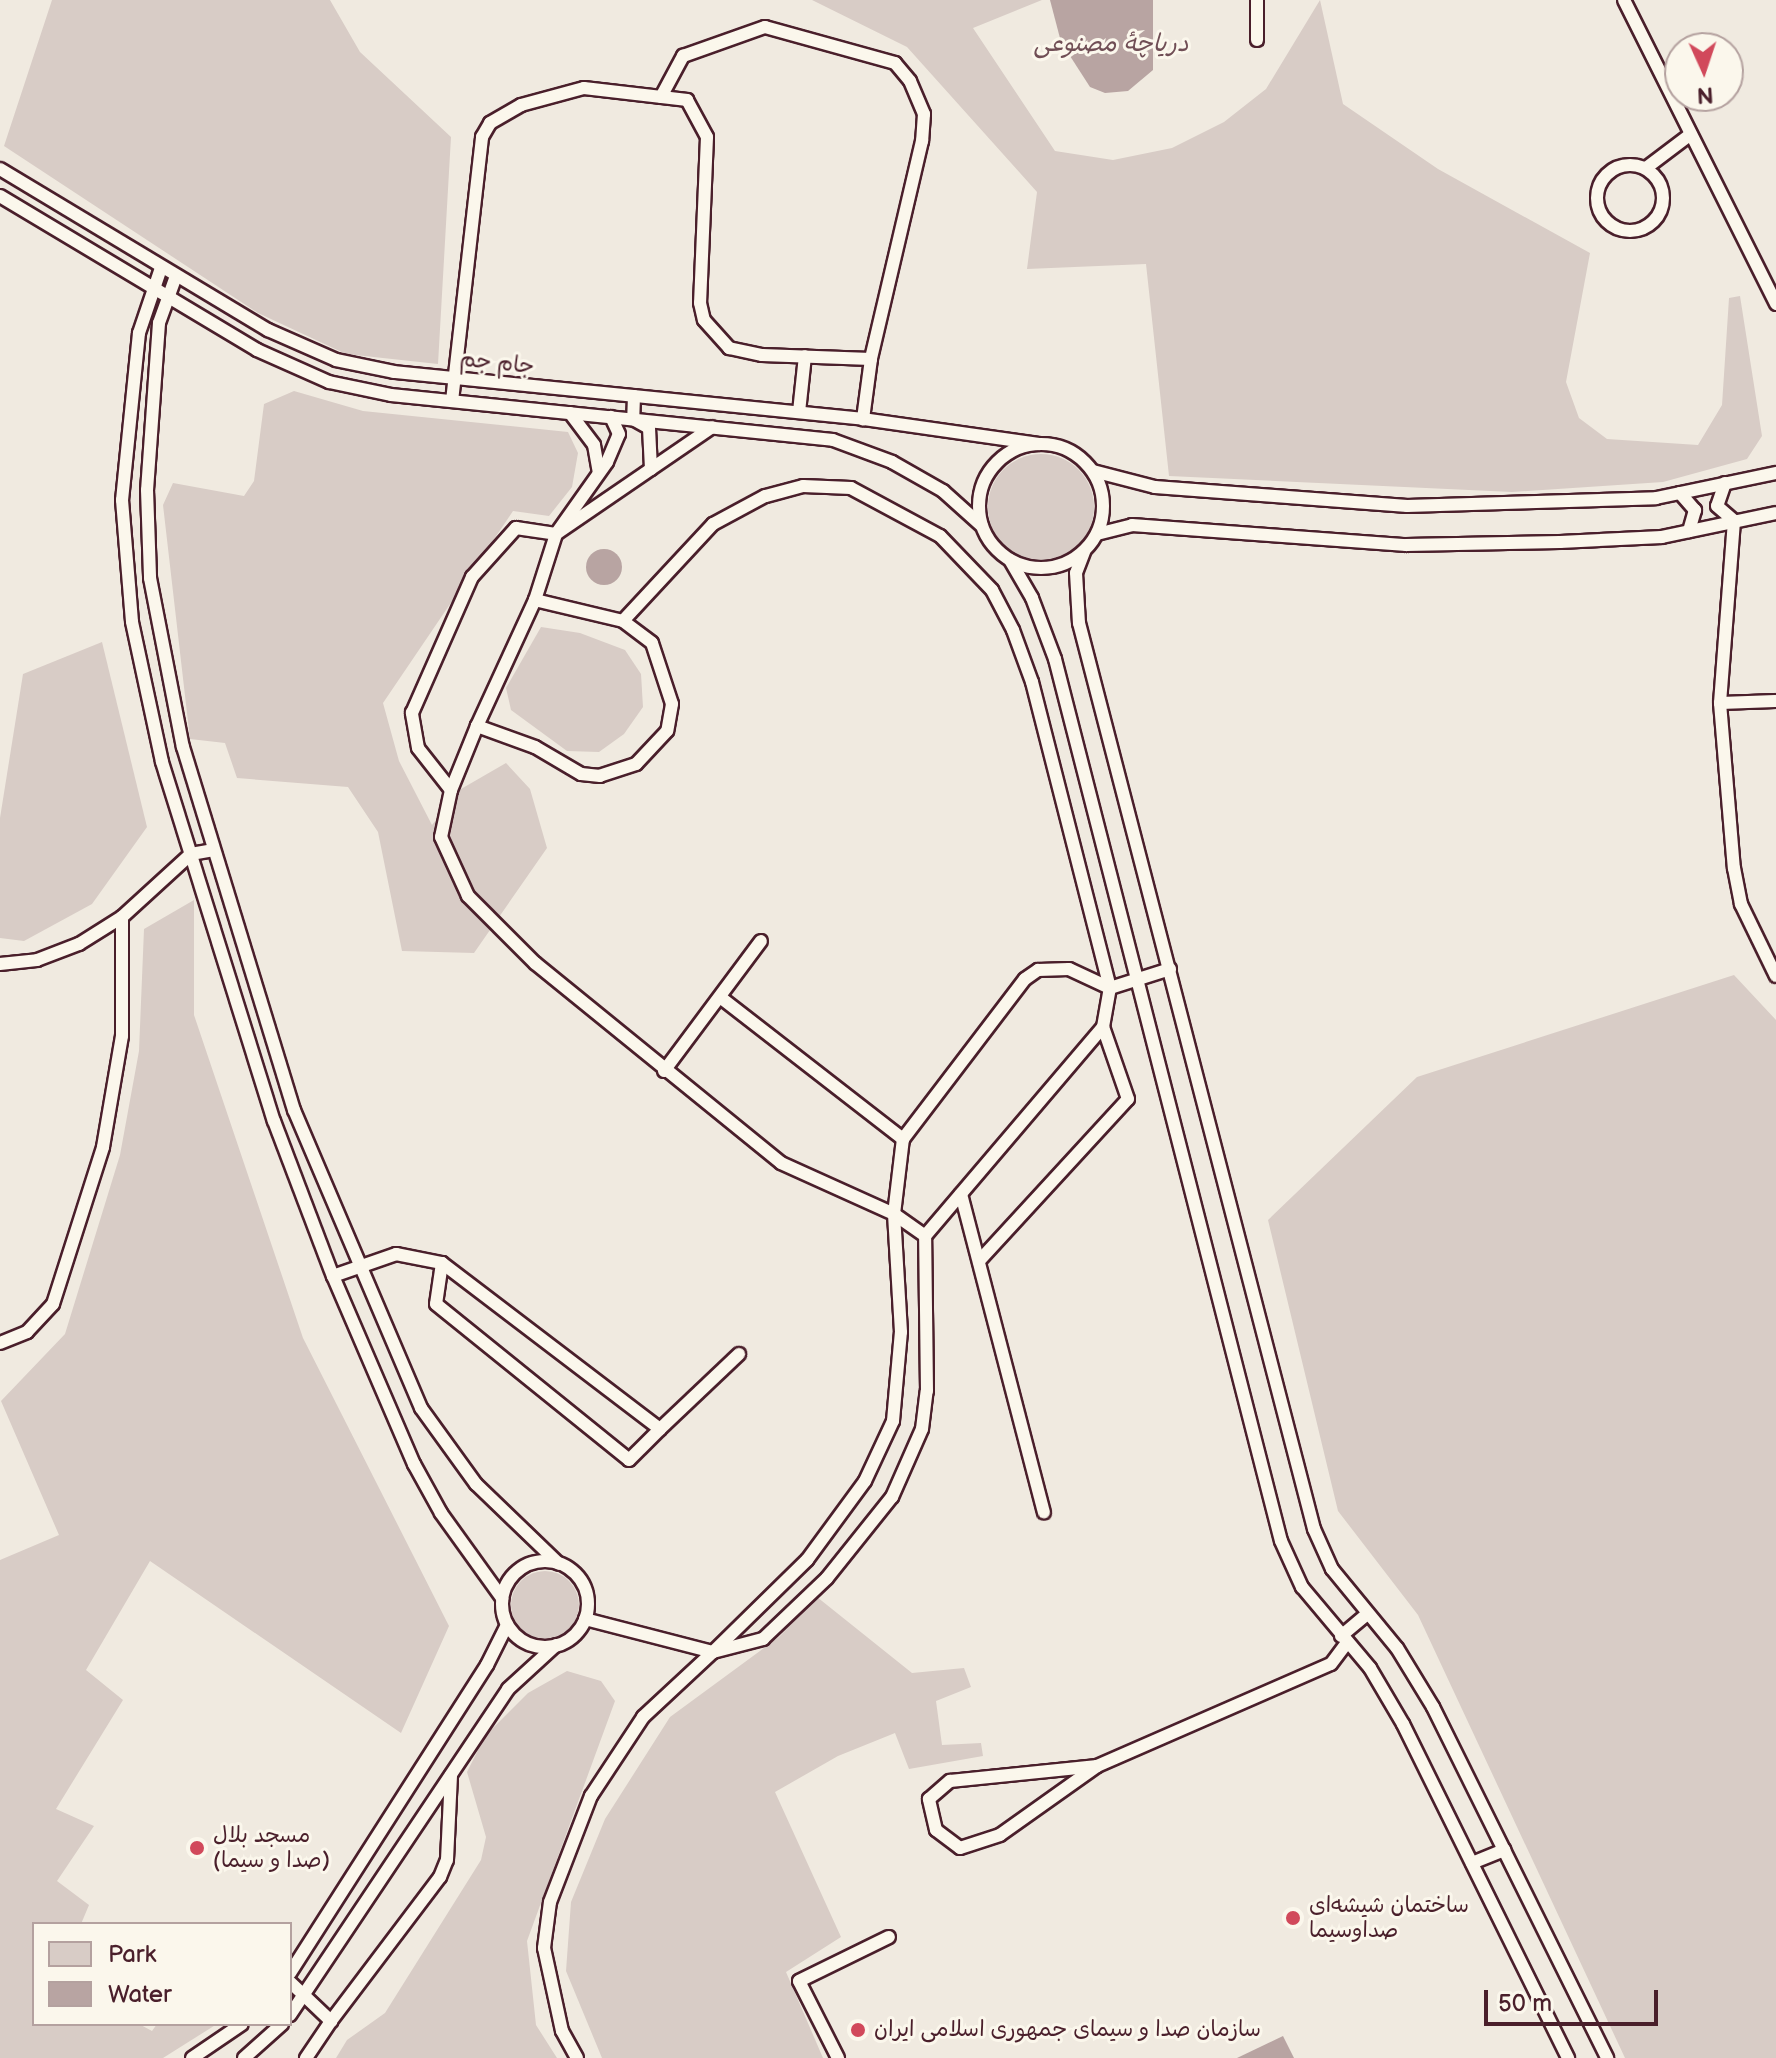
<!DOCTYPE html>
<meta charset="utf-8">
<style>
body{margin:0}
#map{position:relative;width:1776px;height:2058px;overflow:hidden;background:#f0eae0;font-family:"Balsamiq Sans","Playpen Sans Arabic",sans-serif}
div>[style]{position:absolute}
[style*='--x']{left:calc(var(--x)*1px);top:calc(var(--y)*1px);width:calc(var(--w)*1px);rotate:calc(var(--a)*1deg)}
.green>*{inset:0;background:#d8ccc6}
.round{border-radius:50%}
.water>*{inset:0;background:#b8a4a2}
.roads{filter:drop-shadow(2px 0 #4a1f2b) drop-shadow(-2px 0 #4a1f2b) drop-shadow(0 2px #4a1f2b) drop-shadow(0 -2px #4a1f2b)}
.lane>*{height:12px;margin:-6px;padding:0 6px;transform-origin:6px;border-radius:6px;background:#fbf7ec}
.lane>.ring{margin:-6px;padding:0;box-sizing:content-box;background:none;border:12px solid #fbf7ec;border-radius:50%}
.dots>*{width:22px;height:22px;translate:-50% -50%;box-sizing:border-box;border:4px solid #fbf7ec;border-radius:50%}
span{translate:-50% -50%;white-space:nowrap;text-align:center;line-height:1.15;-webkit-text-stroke:6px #fbf7ec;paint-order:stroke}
.street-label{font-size:22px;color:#4a1f2b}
.poi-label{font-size:22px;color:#4a1f2b}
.left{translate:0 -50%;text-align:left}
.water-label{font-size:24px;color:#704e55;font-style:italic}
.legend{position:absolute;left:32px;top:1922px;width:260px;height:104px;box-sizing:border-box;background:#fbf7ec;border:2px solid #b4a19f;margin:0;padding:10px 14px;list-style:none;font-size:24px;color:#4a1f2b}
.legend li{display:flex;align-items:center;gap:16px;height:40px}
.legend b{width:40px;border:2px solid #b4a19f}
.north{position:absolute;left:1664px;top:32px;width:80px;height:80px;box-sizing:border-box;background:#fbf7ec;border:2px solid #b4a19f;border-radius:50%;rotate:177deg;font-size:22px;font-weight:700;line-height:32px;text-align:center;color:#4a1f2b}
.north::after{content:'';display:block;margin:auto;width:28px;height:36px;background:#d1495b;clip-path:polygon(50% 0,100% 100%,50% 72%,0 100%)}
.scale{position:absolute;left:1484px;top:1990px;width:174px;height:36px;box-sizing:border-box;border:4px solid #4a1f2b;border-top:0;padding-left:10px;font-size:24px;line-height:28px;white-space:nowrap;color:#4a1f2b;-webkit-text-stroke:6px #fbf7ec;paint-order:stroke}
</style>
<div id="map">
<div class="green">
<div style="clip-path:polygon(52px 0,330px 0,360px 52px,451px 137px,438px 364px,346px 354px,258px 313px,4px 146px)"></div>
<div style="clip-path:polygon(812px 0,1042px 0,973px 28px,1055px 151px,1113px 160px,1172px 148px,1224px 122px,1266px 89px,1320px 0,1343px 104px,1438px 169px,1590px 253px,1566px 382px,1579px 418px,1607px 439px,1698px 445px,1722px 405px,1729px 298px,1740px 296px,1762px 436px,1747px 459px,1663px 482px,1512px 492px,1169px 476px,1146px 264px,1027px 269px,1037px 192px,907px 47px)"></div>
<div style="clip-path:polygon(294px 391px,363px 411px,568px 432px,578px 453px,572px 487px,549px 516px,513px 511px,383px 703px,399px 761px,432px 825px,461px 789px,506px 763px,530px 789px,547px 848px,474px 953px,402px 951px,378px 832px,348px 787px,237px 778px,225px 743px,190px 739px,163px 505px,173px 483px,244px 496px,254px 481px,264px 404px)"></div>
<div class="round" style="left:988px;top:454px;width:106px;height:106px"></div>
<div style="clip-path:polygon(541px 627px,580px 633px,625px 650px,641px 674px,643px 707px,624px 734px,599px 752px,567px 751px,511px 710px,506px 688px)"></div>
<div style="clip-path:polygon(102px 642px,147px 827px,92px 904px,24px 941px,0 938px,0 818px,23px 674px)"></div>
<div style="clip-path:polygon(194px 900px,194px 1015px,303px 1338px,449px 1626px,401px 1733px,150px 1561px,86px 1670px,123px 1700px,56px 1809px,94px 1826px,57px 1881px,89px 1905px,81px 1924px,34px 1924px,34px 2024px,139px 2024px,152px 2031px,157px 2024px,217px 2024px,163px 2058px,0 2058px,0 1560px,59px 1535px,1px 1401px,65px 1334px,120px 1155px,139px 1051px,144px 929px)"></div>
<div style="clip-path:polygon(1734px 975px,1776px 1020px,1776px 2058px,1625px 2058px,1418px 1615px,1338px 1511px,1268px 1220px,1417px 1077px)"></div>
<div class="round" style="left:511px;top:1571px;width:68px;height:68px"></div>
<div style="clip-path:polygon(817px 1597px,912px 1673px,964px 1668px,971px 1687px,936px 1701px,942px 1745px,981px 1743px,983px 1756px,909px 1769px,895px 1733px,838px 1756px,775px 1792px,841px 1937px,786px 1972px,823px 2058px,602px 2058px,566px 1971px,571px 1902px,605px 1819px,670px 1717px,779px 1637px)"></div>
<div style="clip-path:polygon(567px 1671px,601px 1681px,615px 1701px,527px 1941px,536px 2025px,557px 2058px,336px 2058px,347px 2040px,385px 2013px,481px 1860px,486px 1837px,467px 1772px,485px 1736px,528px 1693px)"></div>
</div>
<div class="water">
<div style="clip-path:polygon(1050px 0,1153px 0,1153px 70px,1128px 91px,1105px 93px,1090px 87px,1061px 42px)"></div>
<div class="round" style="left:586px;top:549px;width:36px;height:36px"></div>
<div style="clip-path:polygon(1283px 2036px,1294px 2058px,1237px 2058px)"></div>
</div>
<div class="roads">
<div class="lane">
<div style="--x:1624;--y:0;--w:340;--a:63.4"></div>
<div style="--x:1257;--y:40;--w:40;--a:-90"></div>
<div style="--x:661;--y:97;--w:47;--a:-61.8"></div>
<div style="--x:683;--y:56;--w:87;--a:-19.5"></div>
<div style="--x:765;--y:27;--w:135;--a:15.5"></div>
<div style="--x:895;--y:63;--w:23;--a:50"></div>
<div style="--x:910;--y:81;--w:36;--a:67"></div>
<div style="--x:924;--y:114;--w:27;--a:94"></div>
<div style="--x:922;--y:141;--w:224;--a:103.2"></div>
<div class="ring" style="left:1597px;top:165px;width:54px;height:54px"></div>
<div style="--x:1646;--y:168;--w:56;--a:-37.1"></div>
<div style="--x:0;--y:169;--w:313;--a:31"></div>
<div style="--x:268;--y:330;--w:74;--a:23.8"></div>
<div style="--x:336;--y:360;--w:59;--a:11.7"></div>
<div style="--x:394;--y:372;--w:471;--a:5.7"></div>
<div style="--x:863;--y:419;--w:177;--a:8.1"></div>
<div style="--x:0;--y:196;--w:300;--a:30.9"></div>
<div style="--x:257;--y:350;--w:79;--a:24"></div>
<div style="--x:329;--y:382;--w:63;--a:11.8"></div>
<div style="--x:391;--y:395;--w:444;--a:5.8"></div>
<div style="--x:833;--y:440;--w:63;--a:20.4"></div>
<div style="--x:892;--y:462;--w:59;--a:29.6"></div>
<div style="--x:943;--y:491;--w:52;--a:41.9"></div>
<div style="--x:161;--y:268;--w:69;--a:108.7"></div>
<div style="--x:139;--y:333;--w:168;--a:95.8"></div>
<div style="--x:122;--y:500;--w:122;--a:85.3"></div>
<div style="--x:132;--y:622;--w:143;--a:77.9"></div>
<div style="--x:162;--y:762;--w:376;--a:72.7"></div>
<div style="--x:274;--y:1121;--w:166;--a:69.2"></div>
<div style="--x:333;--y:1276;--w:205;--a:66.7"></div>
<div style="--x:414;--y:1464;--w:56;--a:61.1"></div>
<div style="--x:441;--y:1513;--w:105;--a:54.3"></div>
<div style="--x:176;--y:276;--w:50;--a:109.9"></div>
<div style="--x:159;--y:323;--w:167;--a:94.1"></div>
<div style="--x:147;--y:490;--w:88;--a:88"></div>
<div style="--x:150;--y:578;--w:172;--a:79"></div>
<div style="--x:183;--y:747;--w:380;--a:73"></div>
<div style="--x:294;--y:1110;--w:324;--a:66.9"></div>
<div style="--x:421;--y:1408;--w:94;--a:54.1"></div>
<div style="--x:476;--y:1484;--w:115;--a:43.9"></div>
<div style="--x:634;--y:396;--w:23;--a:92"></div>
<div style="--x:633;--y:419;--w:18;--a:29"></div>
<div style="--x:649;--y:428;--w:41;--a:87.2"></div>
<div style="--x:452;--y:401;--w:266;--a:-83.5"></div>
<div style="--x:482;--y:137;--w:16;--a:-60"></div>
<div style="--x:490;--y:123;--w:36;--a:-30"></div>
<div style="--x:521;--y:105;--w:65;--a:-15.1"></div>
<div style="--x:584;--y:88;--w:104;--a:6.6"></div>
<div style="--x:687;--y:100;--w:42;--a:61.6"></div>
<div style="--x:707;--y:137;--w:166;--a:92.4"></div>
<div style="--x:700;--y:303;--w:17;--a:77"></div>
<div style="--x:704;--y:320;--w:38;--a:48"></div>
<div style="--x:729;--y:348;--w:34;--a:12"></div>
<div style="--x:762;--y:355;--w:109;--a:2.1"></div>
<div style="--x:871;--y:359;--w:61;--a:97.6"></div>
<div style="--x:799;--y:412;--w:56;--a:-83.9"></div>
<div style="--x:570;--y:413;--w:40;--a:53"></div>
<div style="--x:594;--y:445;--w:28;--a:80"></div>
<div class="ring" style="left:979px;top:444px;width:112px;height:112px"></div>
<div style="--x:1093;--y:471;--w:64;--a:14.5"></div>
<div style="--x:1155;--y:487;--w:253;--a:4.3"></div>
<div style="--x:1407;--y:506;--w:249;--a:-1.8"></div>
<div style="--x:1656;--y:498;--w:123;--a:-11.8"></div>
<div style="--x:1725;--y:483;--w:24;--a:109"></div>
<div style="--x:1717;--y:506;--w:23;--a:41"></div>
<div style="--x:1734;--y:521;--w:183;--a:94.4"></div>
<div style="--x:1720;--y:703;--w:166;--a:85.2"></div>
<div style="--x:1734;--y:868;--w:37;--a:79"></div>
<div style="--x:1741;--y:904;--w:80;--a:64.1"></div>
<div style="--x:1680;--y:493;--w:23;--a:49"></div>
<div style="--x:1695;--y:510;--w:22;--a:106"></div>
<div style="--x:1097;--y:534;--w:36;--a:-14"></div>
<div style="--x:1132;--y:525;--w:275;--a:4.2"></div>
<div style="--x:1406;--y:545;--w:154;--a:-1.1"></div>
<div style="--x:1560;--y:542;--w:102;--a:-2.8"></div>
<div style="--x:1662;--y:537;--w:116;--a:-11.9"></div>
<div style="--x:1084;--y:552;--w:22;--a:111"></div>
<div style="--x:1076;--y:573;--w:50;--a:86.6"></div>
<div style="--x:1079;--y:623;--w:936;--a:75.46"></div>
<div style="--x:1314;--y:1529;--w:44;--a:65.8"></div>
<div style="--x:1332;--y:1569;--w:102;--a:50.6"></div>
<div style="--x:1397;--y:1648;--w:69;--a:58.6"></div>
<div style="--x:1433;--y:1707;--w:392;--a:63.6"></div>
<div style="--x:1010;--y:560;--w:44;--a:59.9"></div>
<div style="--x:1032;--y:598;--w:65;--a:69.3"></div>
<div style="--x:1055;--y:659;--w:910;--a:75.63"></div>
<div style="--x:1281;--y:1541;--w:51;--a:65.5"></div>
<div style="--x:1302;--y:1587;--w:106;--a:50"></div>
<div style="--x:1370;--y:1668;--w:65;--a:59.5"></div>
<div style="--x:1403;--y:1724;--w:373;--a:63.7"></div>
<div style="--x:535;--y:600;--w:90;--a:13.4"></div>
<div style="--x:1720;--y:703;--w:56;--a:-2"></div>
<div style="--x:477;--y:726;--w:69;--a:112.1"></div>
<div style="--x:451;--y:790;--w:48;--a:102"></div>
<div style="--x:441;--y:837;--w:65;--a:65.4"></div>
<div style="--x:468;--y:896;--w:95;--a:45"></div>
<div style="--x:535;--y:963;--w:317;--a:39.1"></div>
<div style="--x:781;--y:1163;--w:124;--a:24.3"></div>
<div style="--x:894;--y:1214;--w:38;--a:35"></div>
<div style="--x:451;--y:790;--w:53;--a:-128.2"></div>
<div style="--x:418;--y:748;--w:36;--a:-100"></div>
<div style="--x:412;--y:713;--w:149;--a:-66.2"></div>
<div style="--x:472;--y:577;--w:66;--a:-48.1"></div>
<div style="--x:516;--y:528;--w:40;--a:8.5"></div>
<div style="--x:556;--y:534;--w:189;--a:-34.4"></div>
<div style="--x:0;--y:964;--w:37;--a:-6"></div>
<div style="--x:37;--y:960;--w:45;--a:-20.9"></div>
<div style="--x:79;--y:944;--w:51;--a:-32.1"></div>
<div style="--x:122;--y:917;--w:93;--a:-42.4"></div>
<div style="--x:191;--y:854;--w:23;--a:-10"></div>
<div style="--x:720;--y:997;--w:232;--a:37.8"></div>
<div style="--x:664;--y:1071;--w:162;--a:-53.3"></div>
<div style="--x:961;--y:1194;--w:329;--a:75.4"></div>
<div style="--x:979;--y:1261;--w:220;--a:-47.4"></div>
<div style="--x:1128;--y:1099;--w:76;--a:-109.1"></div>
<div style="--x:442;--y:1263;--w:41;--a:98.3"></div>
<div style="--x:436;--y:1304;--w:248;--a:38.9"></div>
<div style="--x:629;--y:1460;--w:44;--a:-45"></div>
<div style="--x:333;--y:1276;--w:67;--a:-19.2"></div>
<div style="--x:396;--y:1254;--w:47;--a:11.1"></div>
<div style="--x:442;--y:1263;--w:274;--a:37.3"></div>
<div style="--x:660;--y:1429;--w:109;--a:-43.5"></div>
<div style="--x:0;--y:1343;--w:29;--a:-22"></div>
<div style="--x:27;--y:1332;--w:38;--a:-47"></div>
<div style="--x:53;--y:1304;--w:165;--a:-72.3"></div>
<div style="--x:103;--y:1147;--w:113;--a:-80.3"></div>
<div style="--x:122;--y:1036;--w:119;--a:-90"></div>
<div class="ring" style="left:502px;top:1561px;width:74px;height:74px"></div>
<div style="--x:585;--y:1619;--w:132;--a:14.5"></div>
<div style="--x:713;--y:1652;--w:132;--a:-44.4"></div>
<div style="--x:807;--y:1560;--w:98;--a:-53.7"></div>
<div style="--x:865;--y:1481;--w:66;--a:-65"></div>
<div style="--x:893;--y:1421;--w:89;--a:-84.9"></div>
<div style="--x:901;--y:1332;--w:118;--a:-93.4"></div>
<div style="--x:894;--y:1214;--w:76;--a:-83.2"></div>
<div style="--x:903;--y:1139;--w:201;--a:-52.7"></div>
<div style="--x:1025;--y:979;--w:16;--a:-35"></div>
<div style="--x:1038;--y:970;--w:31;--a:-2"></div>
<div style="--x:1069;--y:969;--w:45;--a:24.9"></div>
<div style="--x:1110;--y:988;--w:63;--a:-17.6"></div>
<div style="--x:1341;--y:1636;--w:34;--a:-40"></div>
<div style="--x:1097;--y:1766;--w:119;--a:144.6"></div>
<div style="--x:1000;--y:1835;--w:42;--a:162"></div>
<div style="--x:960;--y:1848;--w:30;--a:-143"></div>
<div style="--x:936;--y:1830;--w:32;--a:-103"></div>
<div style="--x:929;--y:1799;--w:28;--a:-41"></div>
<div style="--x:950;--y:1781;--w:148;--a:-5.8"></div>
<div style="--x:1097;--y:1766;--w:255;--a:-23.6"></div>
<div style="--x:1331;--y:1664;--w:26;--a:-53"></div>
<div style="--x:1472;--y:1863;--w:35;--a:-22"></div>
<div style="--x:290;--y:1973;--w:366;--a:-57.4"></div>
<div style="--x:487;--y:1665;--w:45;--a:-63.4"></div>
<div style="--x:290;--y:1982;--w:57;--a:43.6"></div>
<div style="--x:331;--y:2021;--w:45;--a:124"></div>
<div style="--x:290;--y:2015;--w:392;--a:-56.2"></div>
<div style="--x:508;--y:1689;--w:65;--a:-42.5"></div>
<div style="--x:331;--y:2021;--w:181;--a:-52.9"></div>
<div style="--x:440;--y:1877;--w:18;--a:-68"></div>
<div style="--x:447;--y:1860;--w:85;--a:-87.3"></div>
<div style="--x:192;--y:2058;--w:60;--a:-34.2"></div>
<div style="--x:244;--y:2058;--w:51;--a:-41.8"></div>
<div style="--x:577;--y:2058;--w:31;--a:-119"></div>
<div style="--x:562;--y:2031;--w:85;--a:-102.2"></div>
<div style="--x:544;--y:1948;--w:46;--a:-82.6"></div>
<div style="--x:550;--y:1902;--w:114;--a:-68.9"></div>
<div style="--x:591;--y:1796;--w:95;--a:-56.6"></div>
<div style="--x:643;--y:1717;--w:96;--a:-42.9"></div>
<div style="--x:713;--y:1652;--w:52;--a:-14.6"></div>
<div style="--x:763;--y:1639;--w:88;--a:-43.6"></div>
<div style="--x:827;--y:1578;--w:104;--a:-51.3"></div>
<div style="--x:892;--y:1497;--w:74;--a:-66.2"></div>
<div style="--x:922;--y:1429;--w:38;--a:-83"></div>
<div style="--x:927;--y:1391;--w:155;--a:-90.7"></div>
<div style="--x:925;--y:1236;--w:275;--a:-49.6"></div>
<div style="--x:1103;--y:1027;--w:40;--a:-80"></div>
<div style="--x:1110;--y:988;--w:316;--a:-104.3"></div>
<div style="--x:1032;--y:682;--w:55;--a:-110.1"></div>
<div style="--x:1013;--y:630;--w:45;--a:-117.7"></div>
<div style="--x:992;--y:590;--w:75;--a:-133.9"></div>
<div style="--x:940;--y:536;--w:101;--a:-151.7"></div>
<div style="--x:851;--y:488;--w:48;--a:-177.6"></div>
<div style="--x:803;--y:486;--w:39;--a:165"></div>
<div style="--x:765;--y:496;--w:59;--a:151.7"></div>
<div style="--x:713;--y:524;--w:132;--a:132.9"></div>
<div style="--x:623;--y:621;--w:36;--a:37"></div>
<div style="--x:652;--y:643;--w:64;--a:71.8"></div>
<div style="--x:672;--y:704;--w:27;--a:100"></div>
<div style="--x:667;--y:731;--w:45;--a:133.2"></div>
<div style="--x:636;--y:764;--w:38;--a:162"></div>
<div style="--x:600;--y:776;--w:19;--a:-174"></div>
<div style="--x:581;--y:774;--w:53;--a:-149.6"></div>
<div style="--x:535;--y:747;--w:62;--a:-160.1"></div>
<div style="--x:477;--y:726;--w:139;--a:-65.3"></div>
<div style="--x:535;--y:600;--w:69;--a:-72.3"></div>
<div style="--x:556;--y:534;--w:88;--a:-54.7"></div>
<div style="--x:607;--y:462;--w:30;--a:-67"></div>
<div style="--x:619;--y:434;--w:19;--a:-115"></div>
<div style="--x:838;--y:2058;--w:86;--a:-116.9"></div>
<div style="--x:799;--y:1981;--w:100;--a:-26.1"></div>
</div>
</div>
<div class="dots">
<div style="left:197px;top:1848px;background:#d1495b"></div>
<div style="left:1293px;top:1918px;background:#d1495b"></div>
<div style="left:858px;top:2030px;background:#d1495b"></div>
</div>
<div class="street-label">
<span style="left:497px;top:363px;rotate:6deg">جام جم</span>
</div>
<div class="poi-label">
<span class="left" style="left:213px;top:1848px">مسجد بلال<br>(صدا و سیما)</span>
<span class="left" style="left:1309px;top:1918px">ساختمان شیشه‌ای<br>صداوسیما</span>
<span class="left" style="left:874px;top:2030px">سازمان صدا و سیمای جمهوری اسلامی ایران</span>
</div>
<div class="water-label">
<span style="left:1111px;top:44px">دریاچهٔ مصنوعی</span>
</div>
<ul class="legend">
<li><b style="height:22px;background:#d8ccc6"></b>Park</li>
<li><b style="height:22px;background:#b8a4a2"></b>Water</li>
</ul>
<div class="north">N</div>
<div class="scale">50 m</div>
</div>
